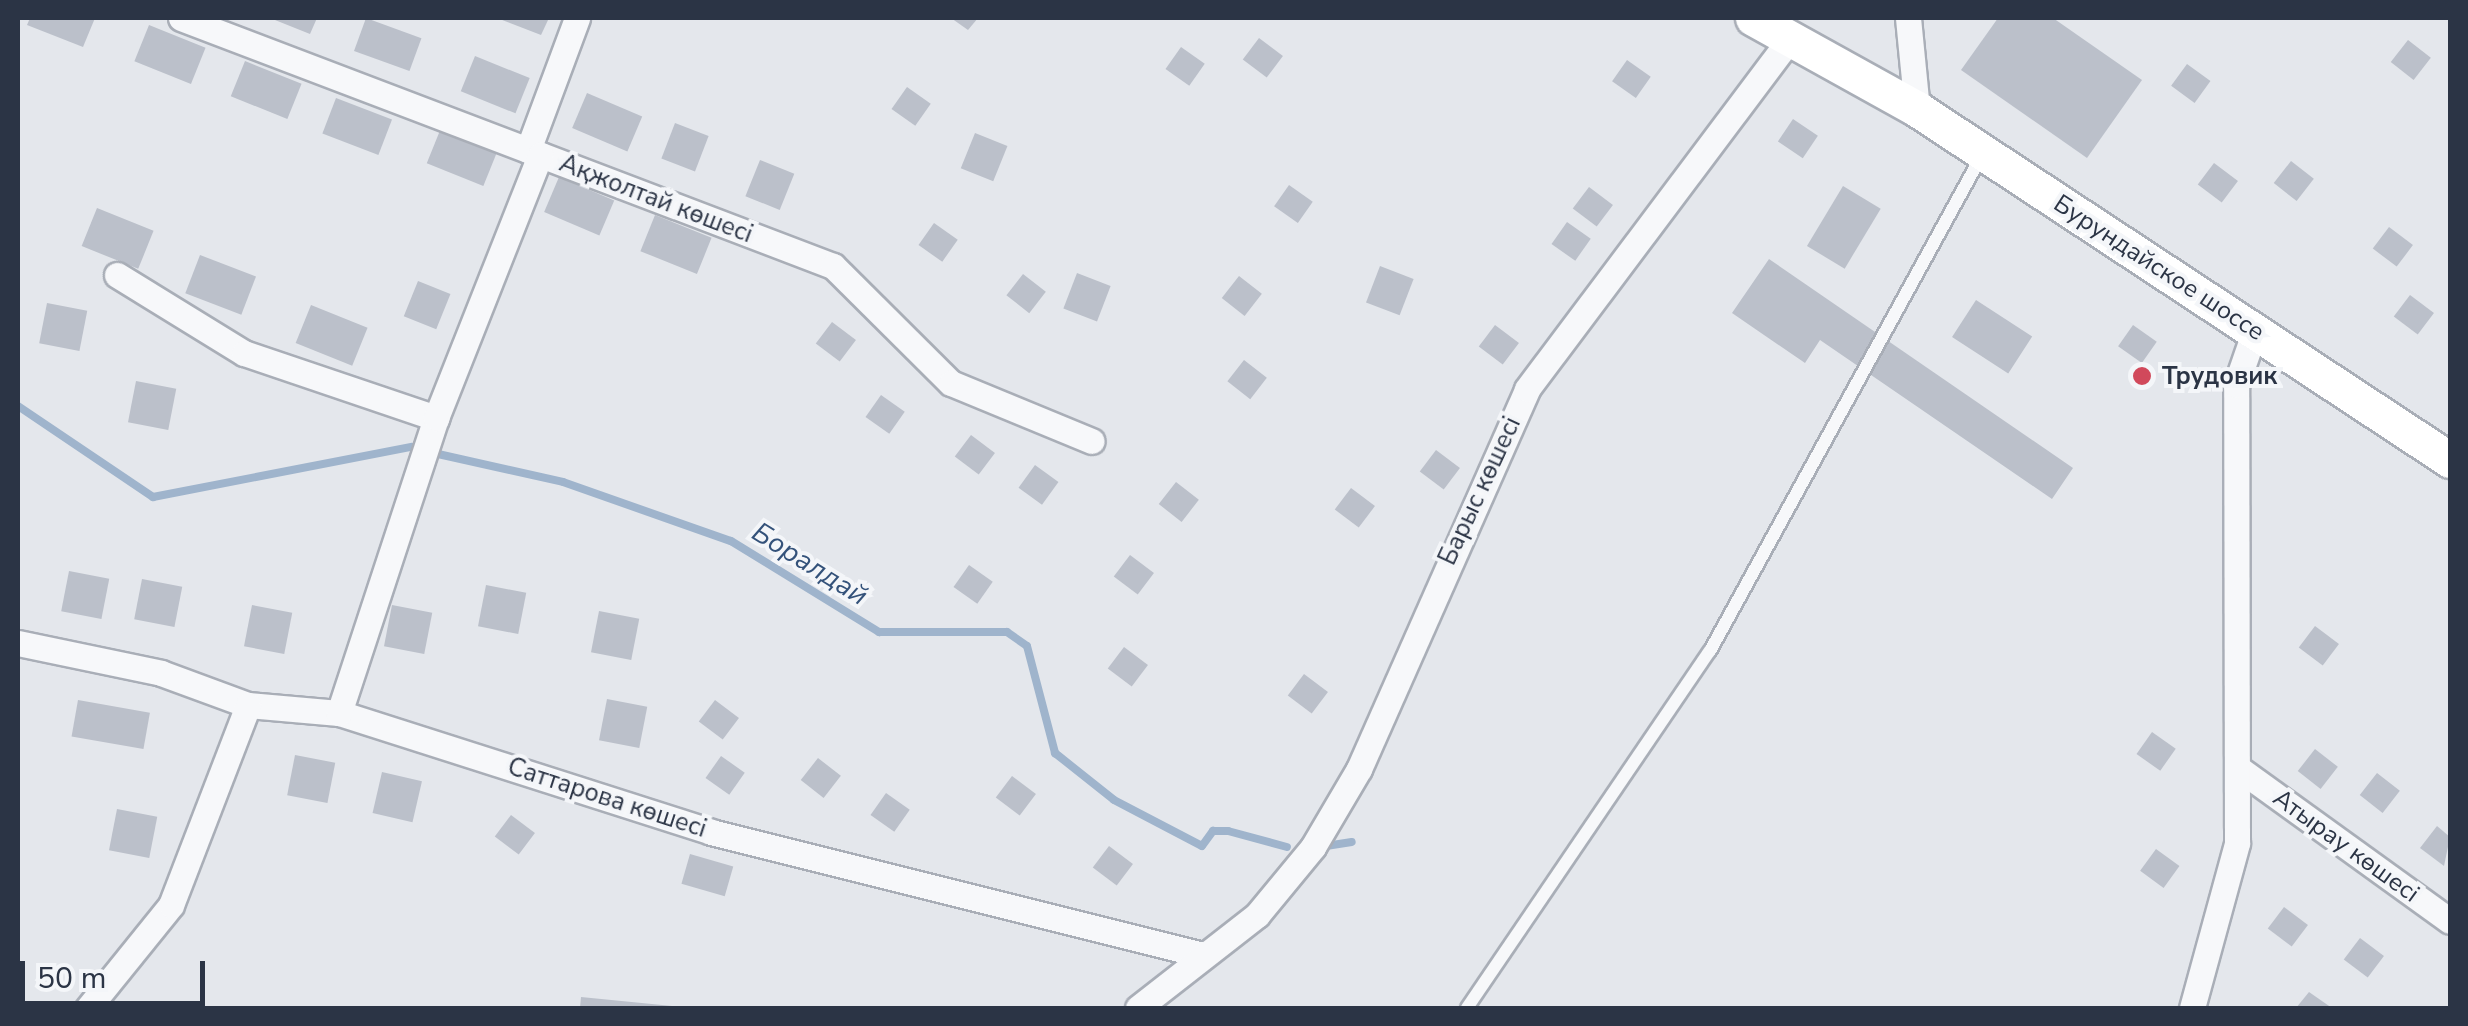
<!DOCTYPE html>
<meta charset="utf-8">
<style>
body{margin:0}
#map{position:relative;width:2468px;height:1026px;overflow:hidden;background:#e4e7ec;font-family:"Nunito Sans",sans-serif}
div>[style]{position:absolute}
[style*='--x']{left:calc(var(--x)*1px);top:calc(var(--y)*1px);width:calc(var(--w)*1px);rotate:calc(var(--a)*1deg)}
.stream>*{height:8px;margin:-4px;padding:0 4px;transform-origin:4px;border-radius:4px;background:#9fb4cc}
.building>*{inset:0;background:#bbc0ca;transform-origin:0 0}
.roads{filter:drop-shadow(2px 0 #a9aeb7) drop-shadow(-2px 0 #a9aeb7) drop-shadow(0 2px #a9aeb7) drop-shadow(0 -2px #a9aeb7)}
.lane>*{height:12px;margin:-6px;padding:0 6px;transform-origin:6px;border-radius:6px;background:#f7f8fa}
.street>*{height:25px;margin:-12.5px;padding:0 12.5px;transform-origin:12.5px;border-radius:12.5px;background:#f7f8fa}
.secondary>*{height:35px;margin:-17.5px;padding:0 17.5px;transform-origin:17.5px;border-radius:17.5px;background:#fff}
.dots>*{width:28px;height:28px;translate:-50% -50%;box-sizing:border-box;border:5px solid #f4f6f9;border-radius:50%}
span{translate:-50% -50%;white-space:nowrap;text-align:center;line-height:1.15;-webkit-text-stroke:8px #f4f6f9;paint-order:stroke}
.street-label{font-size:25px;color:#2b3445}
.poi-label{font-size:25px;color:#2b3445;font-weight:700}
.left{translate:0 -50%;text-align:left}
.water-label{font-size:28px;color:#34527a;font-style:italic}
.frame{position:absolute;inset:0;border:20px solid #2b3445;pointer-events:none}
.scale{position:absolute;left:20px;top:961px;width:185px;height:45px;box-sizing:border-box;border:5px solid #2b3445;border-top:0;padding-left:12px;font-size:30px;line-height:35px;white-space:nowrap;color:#2b3445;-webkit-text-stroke:8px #f4f6f9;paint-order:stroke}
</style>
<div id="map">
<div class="stream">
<div style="--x:18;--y:406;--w:163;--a:34"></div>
<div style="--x:153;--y:497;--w:263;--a:-11"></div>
<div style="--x:438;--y:454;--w:128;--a:12.6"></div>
<div style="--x:563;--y:482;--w:178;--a:19.4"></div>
<div style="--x:731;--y:541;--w:174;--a:31.6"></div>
<div style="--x:879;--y:632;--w:128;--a:0"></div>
<div style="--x:1007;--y:632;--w:24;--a:35"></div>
<div style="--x:1027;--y:646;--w:111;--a:75.3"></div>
<div style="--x:1055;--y:753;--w:75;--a:38.5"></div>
<div style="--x:1114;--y:800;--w:99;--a:27.6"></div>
<div style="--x:1202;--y:846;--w:19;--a:-54"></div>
<div style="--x:1213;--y:831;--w:15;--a:0"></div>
<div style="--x:1228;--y:831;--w:61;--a:15.2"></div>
<div style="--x:1326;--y:846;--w:26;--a:-9"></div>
</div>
<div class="building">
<div style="clip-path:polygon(30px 18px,95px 18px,83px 47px,27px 25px)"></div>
<div style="clip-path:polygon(270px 18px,317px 18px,310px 34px)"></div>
<div style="left:366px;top:18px;width:59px;height:35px;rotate:20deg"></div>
<div style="clip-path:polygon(497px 18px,549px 18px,541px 35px)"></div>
<div style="clip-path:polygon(951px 18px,978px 18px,968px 30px)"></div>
<div style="clip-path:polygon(1998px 18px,2053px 18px,2142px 80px,2087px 158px,1961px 70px)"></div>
<div style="left:149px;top:25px;width:61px;height:39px;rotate:22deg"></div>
<div style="left:1259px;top:38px;width:30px;height:27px;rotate:37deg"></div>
<div style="left:2408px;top:40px;width:29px;height:28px;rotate:38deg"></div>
<div style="left:1181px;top:47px;width:29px;height:27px;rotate:35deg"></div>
<div style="left:475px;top:56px;width:59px;height:38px;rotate:22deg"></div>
<div style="left:1627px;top:60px;width:29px;height:26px;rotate:35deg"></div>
<div style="left:245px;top:61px;width:61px;height:38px;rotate:22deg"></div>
<div style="left:2187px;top:64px;width:29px;height:27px;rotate:36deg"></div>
<div style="left:907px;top:87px;width:29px;height:27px;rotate:35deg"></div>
<div style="left:587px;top:93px;width:60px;height:38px;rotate:23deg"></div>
<div style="left:336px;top:98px;width:60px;height:38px;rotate:21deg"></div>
<div style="left:1793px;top:119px;width:30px;height:27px;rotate:34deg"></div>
<div style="left:675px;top:123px;width:36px;height:38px;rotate:21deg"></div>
<div style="left:441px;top:128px;width:61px;height:38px;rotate:22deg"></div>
<div style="left:975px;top:133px;width:35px;height:38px;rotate:22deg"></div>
<div style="left:760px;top:160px;width:37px;height:39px;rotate:22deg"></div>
<div style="left:2291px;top:161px;width:29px;height:28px;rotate:38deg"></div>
<div style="left:2214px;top:163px;width:30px;height:27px;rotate:37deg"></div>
<div style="left:559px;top:177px;width:60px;height:38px;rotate:23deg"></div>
<div style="left:1289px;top:185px;width:29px;height:26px;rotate:35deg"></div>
<div style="left:1843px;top:186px;width:44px;height:70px;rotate:31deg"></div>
<div style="left:1589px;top:187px;width:30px;height:27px;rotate:37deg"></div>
<div style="left:97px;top:208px;width:61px;height:41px;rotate:22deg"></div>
<div style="left:655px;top:215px;width:61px;height:39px;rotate:22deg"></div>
<div style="left:1567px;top:222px;width:29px;height:27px;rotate:35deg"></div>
<div style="left:934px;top:223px;width:29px;height:27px;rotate:35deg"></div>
<div style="left:2389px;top:227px;width:30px;height:27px;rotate:37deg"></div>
<div style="left:200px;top:255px;width:60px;height:41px;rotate:21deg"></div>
<div style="clip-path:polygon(1769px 259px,2073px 468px,2052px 499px,1820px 340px,1805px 363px,1732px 313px)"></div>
<div style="left:1380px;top:266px;width:36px;height:39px;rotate:21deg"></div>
<div style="left:1077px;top:273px;width:36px;height:38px;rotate:21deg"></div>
<div style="left:1023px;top:274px;width:29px;height:27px;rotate:38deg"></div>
<div style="left:1239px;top:276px;width:29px;height:28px;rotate:38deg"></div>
<div style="left:418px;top:281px;width:35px;height:38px;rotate:22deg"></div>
<div style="left:2410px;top:295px;width:30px;height:27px;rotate:37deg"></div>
<div style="left:1976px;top:300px;width:67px;height:44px;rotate:33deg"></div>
<div style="left:47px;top:303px;width:41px;height:41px;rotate:11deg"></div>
<div style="left:311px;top:305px;width:61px;height:41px;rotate:22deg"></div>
<div style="left:832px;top:322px;width:30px;height:27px;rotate:37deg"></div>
<div style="left:1495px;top:325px;width:30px;height:27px;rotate:37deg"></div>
<div style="left:2133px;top:325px;width:29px;height:26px;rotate:35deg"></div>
<div style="left:1244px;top:360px;width:29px;height:27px;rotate:38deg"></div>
<div style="left:136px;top:381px;width:41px;height:42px;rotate:11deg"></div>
<div style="left:881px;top:395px;width:29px;height:27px;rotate:35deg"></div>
<div style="left:971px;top:435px;width:30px;height:27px;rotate:37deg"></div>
<div style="left:1436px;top:450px;width:30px;height:27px;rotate:37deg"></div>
<div style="left:1035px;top:465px;width:29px;height:28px;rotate:36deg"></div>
<div style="left:1176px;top:482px;width:29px;height:28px;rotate:38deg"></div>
<div style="left:1351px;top:488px;width:30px;height:27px;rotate:37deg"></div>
<div style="left:1130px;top:555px;width:30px;height:27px;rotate:37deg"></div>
<div style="left:969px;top:565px;width:29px;height:27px;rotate:35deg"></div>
<div style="left:69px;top:571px;width:41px;height:41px;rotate:11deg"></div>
<div style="left:142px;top:579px;width:41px;height:41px;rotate:11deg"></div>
<div style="left:486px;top:585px;width:41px;height:42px;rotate:11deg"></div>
<div style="left:252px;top:605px;width:41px;height:42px;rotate:11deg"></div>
<div style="left:392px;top:605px;width:41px;height:42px;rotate:11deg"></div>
<div style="left:599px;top:611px;width:41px;height:42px;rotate:11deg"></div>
<div style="left:2315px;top:626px;width:30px;height:27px;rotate:37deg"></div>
<div style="left:1124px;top:647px;width:30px;height:27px;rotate:37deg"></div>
<div style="left:1304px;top:674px;width:30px;height:27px;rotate:37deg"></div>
<div style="left:607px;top:699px;width:41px;height:42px;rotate:11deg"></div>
<div style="left:78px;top:700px;width:73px;height:37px;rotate:10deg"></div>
<div style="left:715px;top:700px;width:30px;height:27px;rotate:37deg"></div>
<div style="left:2152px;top:732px;width:29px;height:27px;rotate:35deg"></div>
<div style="left:2315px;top:749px;width:29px;height:28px;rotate:38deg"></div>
<div style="left:295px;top:755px;width:41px;height:41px;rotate:11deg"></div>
<div style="left:721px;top:756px;width:29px;height:27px;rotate:35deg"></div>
<div style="left:818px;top:758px;width:29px;height:28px;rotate:38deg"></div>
<div style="left:382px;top:772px;width:41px;height:42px;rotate:13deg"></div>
<div style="left:2377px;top:773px;width:29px;height:28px;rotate:38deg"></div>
<div style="left:1012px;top:776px;width:30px;height:27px;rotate:37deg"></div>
<div style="left:886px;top:793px;width:29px;height:27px;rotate:35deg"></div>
<div style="left:117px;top:809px;width:41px;height:42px;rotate:11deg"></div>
<div style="left:511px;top:815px;width:30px;height:27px;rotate:37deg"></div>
<div style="clip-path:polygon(2437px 826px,2450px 837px,2444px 866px,2420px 848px)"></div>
<div style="left:1109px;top:846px;width:30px;height:27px;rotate:37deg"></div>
<div style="left:2156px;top:849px;width:29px;height:27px;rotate:36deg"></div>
<div style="left:690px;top:854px;width:45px;height:31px;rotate:16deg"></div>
<div style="left:2284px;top:907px;width:30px;height:27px;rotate:37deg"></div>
<div style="left:2360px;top:938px;width:30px;height:27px;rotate:37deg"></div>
<div style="clip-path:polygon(2309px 992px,2332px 1008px,2296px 1008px)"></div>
<div style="clip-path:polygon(581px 997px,672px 1006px,672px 1008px,580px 1008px)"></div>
</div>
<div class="roads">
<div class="lane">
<div style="--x:1467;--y:1008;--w:432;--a:-55.8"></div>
<div style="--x:1710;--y:651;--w:566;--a:-61.26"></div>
</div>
<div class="street">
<div style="--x:181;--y:18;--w:698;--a:20.83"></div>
<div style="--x:833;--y:266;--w:166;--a:44.8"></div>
<div style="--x:951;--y:383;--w:152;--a:22.4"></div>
<div style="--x:1908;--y:18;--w:91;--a:84.4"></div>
<div style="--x:528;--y:150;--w:141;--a:-69.6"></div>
<div style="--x:117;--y:275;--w:149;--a:31.6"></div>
<div style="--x:244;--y:353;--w:203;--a:18.7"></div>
<div style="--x:18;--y:643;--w:146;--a:11.8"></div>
<div style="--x:161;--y:673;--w:93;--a:20.2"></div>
<div style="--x:248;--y:705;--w:91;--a:5"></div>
<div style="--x:339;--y:713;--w:391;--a:17.7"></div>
<div style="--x:711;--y:832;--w:503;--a:14.04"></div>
<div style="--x:339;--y:713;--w:311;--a:-71.8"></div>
<div style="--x:436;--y:418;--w:283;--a:-68.4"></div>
<div style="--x:2242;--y:771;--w:256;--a:35.8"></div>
<div style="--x:88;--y:1008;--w:132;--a:-51.1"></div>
<div style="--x:171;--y:905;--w:214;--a:-68.9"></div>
<div style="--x:1138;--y:1008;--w:151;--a:-38"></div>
<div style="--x:1257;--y:915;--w:88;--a:-50.5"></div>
<div style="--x:1313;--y:847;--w:91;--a:-59.5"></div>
<div style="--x:1359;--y:769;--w:415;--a:-66.1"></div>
<div style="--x:1527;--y:389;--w:440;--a:-53.1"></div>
<div style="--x:2192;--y:1008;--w:171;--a:-74.7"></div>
<div style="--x:2237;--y:843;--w:458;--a:-90.1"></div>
<div style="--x:2236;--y:385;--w:58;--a:-70.9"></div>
</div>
<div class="secondary">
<div style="--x:1753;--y:18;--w:188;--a:29"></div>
<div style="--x:1917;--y:109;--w:638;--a:33.37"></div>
</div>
</div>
<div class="dots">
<div style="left:2142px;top:376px;background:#d1495b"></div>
</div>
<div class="street-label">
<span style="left:656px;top:199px;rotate:21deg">Ақжолтай көшесі</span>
<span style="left:2159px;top:268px;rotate:33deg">Бурундайское шоссе</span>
<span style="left:1480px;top:491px;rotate:-65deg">Барыс көшесі</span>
<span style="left:607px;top:798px;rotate:18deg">Саттарова көшесі</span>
<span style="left:2346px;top:846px;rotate:36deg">Атырау көшесі</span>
</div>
<div class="poi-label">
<span class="left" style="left:2162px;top:376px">Трудовик</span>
</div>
<div class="water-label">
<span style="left:810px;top:564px;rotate:32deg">Боралдай</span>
</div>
<div class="frame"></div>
<div class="scale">50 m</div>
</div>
